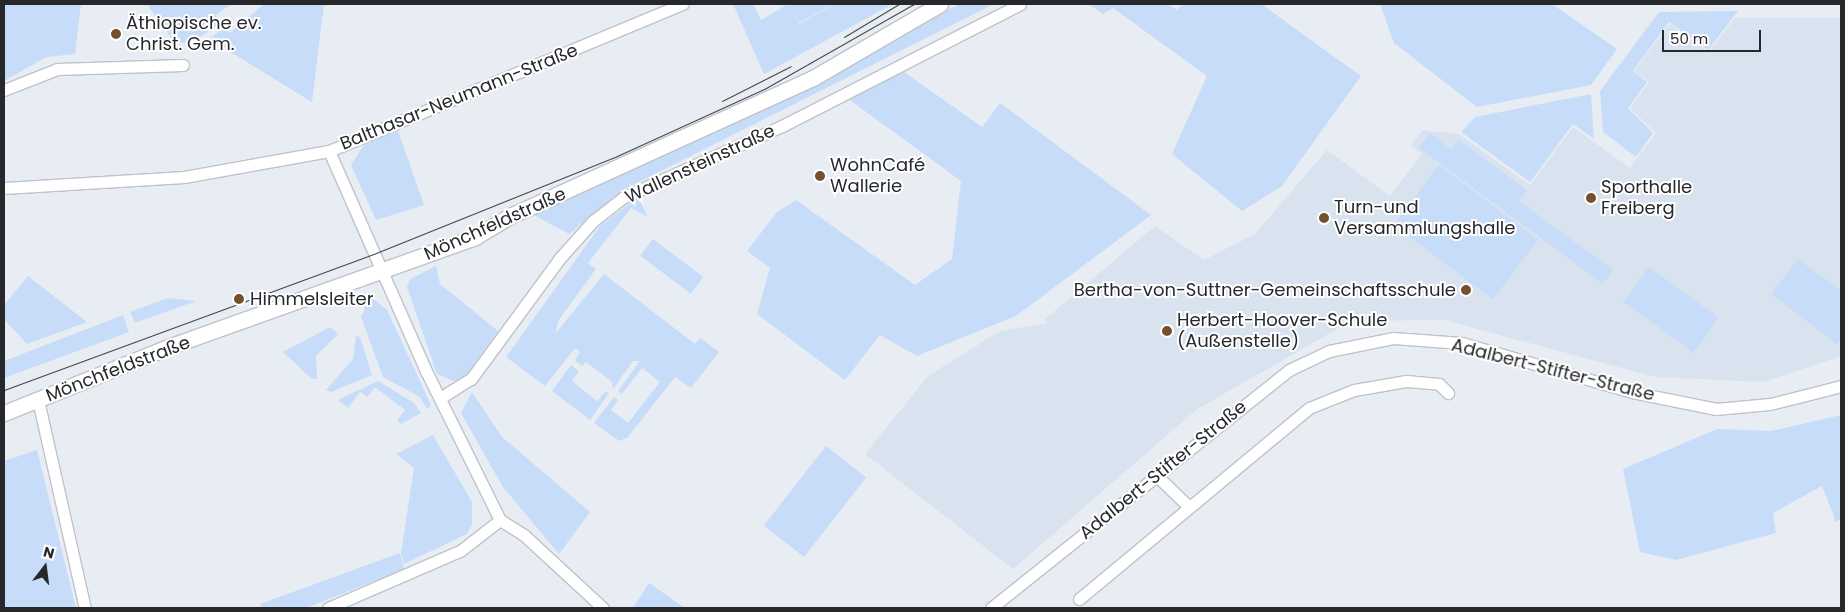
<!DOCTYPE html>
<meta charset="utf-8">
<style>
body{margin:0}
#map{position:relative;width:1845px;height:612px;overflow:hidden;background:#e8edf4;font-family:Poppins,sans-serif}
div>[style]{position:absolute}
[style*='--x']{left:calc(var(--x)*1px);top:calc(var(--y)*1px);width:calc(var(--w)*1px);rotate:calc(var(--a)*1deg)}
.built>*{inset:0;background:#d9e2ef}
.green>*{inset:0;background:#c7dcf8;transform-origin:0 0}
.roads{filter:drop-shadow(1px 0 #bec3c9) drop-shadow(-1px 0 #bec3c9) drop-shadow(0 1px #bec3c9) drop-shadow(0 -1px #bec3c9)}
.minor>*{height:11px;margin:-5.5px;padding:0 5.5px;transform-origin:5.5px;border-radius:5.5px;background:#fff}
.secondary>*{height:15px;margin:-7.5px;padding:0 7.5px;transform-origin:7.5px;border-radius:7.5px;background:#fff}
.tram>*{height:1px;margin:-0.5px;padding:0 0.5px;transform-origin:0.5px;border-radius:0.5px;background:#434549}
.dots>*{width:14px;height:14px;translate:-50% -50%;box-sizing:border-box;border:2px solid #fff;border-radius:50%}
span{translate:-50% -50%;white-space:nowrap;text-align:center;line-height:1.15;-webkit-text-stroke:4px #fff;paint-order:stroke}
.poi-label{font-size:18px;color:#26282b}
.left{translate:0 -50%;text-align:left}
.right{translate:-100% -50%;text-align:right}
.street-label{font-size:18px;color:#26282b}
.frame{position:absolute;inset:0;border:5px solid #26282b;pointer-events:none}
.north{position:absolute;left:20px;top:542px;width:50px;height:50px;-webkit-text-stroke:4px #fff;paint-order:stroke;rotate:15deg;font-size:14px;font-weight:700;line-height:20px;text-align:center;color:#26282b}
.north::after{content:'';display:block;margin:auto;width:18px;height:22px;background:#26282b;clip-path:polygon(50% 0,100% 100%,50% 72%,0 100%)}
.scale{position:absolute;left:1662px;top:30px;width:99px;height:22px;box-sizing:border-box;border:2px solid #26282b;border-top:0;padding-left:6px;font-size:15px;line-height:18px;white-space:nowrap;color:#26282b;-webkit-text-stroke:4px #fff;paint-order:stroke}
</style>
<div id="map">
<div class="built">
<div style="clip-path:polygon(1735px 18px,1841px 18px,1841px 356px,1764px 382px,1655px 377px,1444px 320px,1351px 321px,1196px 410px,1013px 569px,865px 454px,928px 376px,1000px 331px,1048px 323px,1044px 320px,1155px 226px,1204px 260px,1255px 234px,1327px 150px,1390px 196px,1422px 154px,1411px 145px,1423px 130px,1459px 134px,1530px 185px,1573px 127px,1630px 168px,1656px 133px,1630px 108px,1649px 82px,1634px 71px,1670px 24px,1708px 52px)"></div>
</div>
<div class="green">
<div style="clip-path:polygon(4px 4px,81px 4px,75px 54px,46px 57px,4px 81px)"></div>
<div style="clip-path:polygon(147px 4px,231px 4px,216px 15px,221px 22px,193px 42px,175px 43px)"></div>
<div style="clip-path:polygon(264px 4px,324px 4px,312px 102px,209px 39px,225px 27px,230px 33px)"></div>
<div style="clip-path:polygon(733px 4px,753px 4px,761px 20px,788px 4px,834px 4px,799px 23px,793px 13px,799px 24px,835px 4px,893px 4px,764px 74px)"></div>
<div style="clip-path:polygon(959px 4px,994px 4px,621px 191px,569px 234px,532px 214px,819px 84px)"></div>
<div style="clip-path:polygon(1089px 4px,1169px 4px,1177px 10px,1182px 4px,1261px 4px,1361px 76px,1282px 186px,1242px 211px,1172px 154px,1207px 76px,1113px 8px,1103px 14px)"></div>
<div style="clip-path:polygon(1380px 4px,1552px 4px,1617px 49px,1591px 85px,1477px 107px,1394px 43px)"></div>
<div style="clip-path:polygon(1738px 11px,1708px 50px,1669px 22px,1633px 71px,1647px 82px,1628px 108px,1653px 133px,1636px 157px,1603px 132px,1600px 91px,1659px 12px)"></div>
<div style="clip-path:polygon(900px 69px,982px 127px,1000px 103px,1151px 215px,1016px 316px,917px 356px,880px 335px,845px 380px,757px 314px,770px 268px,747px 251px,777px 212px,796px 200px,915px 285px,952px 259px,961px 181px,847px 98px)"></div>
<div style="clip-path:polygon(1591px 94px,1594px 139px,1573px 124px,1530px 182px,1461px 132px,1475px 117px)"></div>
<div style="clip-path:polygon(396px 125px,424px 205px,376px 220px,351px 165px,369px 137px)"></div>
<div style="clip-path:polygon(1430px 133px,1451px 149px,1459px 140px,1527px 190px,1519px 201px,1613px 270px,1603px 284px,1419px 148px)"></div>
<div style="left:1439px;top:165px;width:124px;height:75px;rotate:37deg"></div>
<div style="clip-path:polygon(638px 197px,648px 217px,631px 208px,588px 263px,596px 269px,558px 321px,556px 333px,604px 274px,695px 344px,700px 338px,719px 352px,691px 388px,675px 377px,627px 438px,619px 441px,594px 423px,614px 397px,618px 400px,611px 410px,628px 423px,660px 382px,642px 368px,622px 394px,618px 391px,640px 361px,633px 361px,613px 389px,612px 382px,586px 362px,582px 366px,575px 360px,580px 352px,575px 348px,545px 386px,506px 357px,600px 226px)"></div>
<div style="left:653px;top:239px;width:63px;height:21px;rotate:37deg"></div>
<div style="clip-path:polygon(1798px 259px,1841px 291px,1841px 338px,1837px 344px,1771px 294px)"></div>
<div style="clip-path:polygon(436px 266px,440px 284px,498px 331px,465px 377px,456px 382px,437px 374px,407px 287px,410px 279px)"></div>
<div style="left:1649px;top:267px;width:86px;height:43px;rotate:36deg"></div>
<div style="clip-path:polygon(28px 276px,87px 322px,27px 344px,4px 319px,4px 305px)"></div>
<div style="clip-path:polygon(366px 293px,387px 310px,431px 405px,427px 409px,420px 397px,383px 377px,361px 317px,365px 309px,355px 295px)"></div>
<div style="clip-path:polygon(168px 298px,196px 301px,135px 323px,130px 312px)"></div>
<div style="clip-path:polygon(123px 315px,129px 332px,4px 378px,4px 361px)"></div>
<div style="clip-path:polygon(330px 327px,338px 334px,316px 356px,317px 379px,312px 379px,283px 352px)"></div>
<div style="clip-path:polygon(356px 336px,360px 337px,372px 375px,331px 392px,326px 390px,353px 359px)"></div>
<div style="clip-path:polygon(571px 365px,579px 371px,572px 381px,597px 401px,606px 391px,609px 393px,590px 420px,552px 391px)"></div>
<div style="clip-path:polygon(378px 381px,414px 403px,421px 413px,401px 424px,397px 421px,405px 410px,375px 387px,367px 397px,360px 392px,348px 408px,338px 400px)"></div>
<div style="clip-path:polygon(472px 392px,502px 437px,590px 512px,559px 554px,503px 487px,461px 413px)"></div>
<div style="clip-path:polygon(1841px 415px,1841px 519px,1836px 522px,1822px 486px,1773px 513px,1776px 533px,1676px 560px,1640px 552px,1623px 469px,1717px 429px,1771px 431px)"></div>
<div style="clip-path:polygon(433px 435px,472px 502px,472px 524px,467px 534px,404px 564px,401px 553px,414px 468px,396px 454px)"></div>
<div style="left:826px;top:446px;width:51px;height:101px;rotate:38deg"></div>
<div style="clip-path:polygon(37px 450px,76px 608px,4px 608px,4px 461px)"></div>
<div style="clip-path:polygon(400px 553px,404px 569px,306px 608px,262px 608px,260px 604px)"></div>
<div style="clip-path:polygon(649px 583px,685px 608px,633px 608px)"></div>
</div>
<div class="roads">
<div class="minor">
<div style="--x:4;--y:90;--w:57;--a:-21.6"></div>
<div style="--x:57;--y:69;--w:126;--a:-1.8"></div>
<div style="--x:4;--y:188;--w:180;--a:-3.5"></div>
<div style="--x:184;--y:177;--w:147;--a:-10.2"></div>
<div style="--x:440;--y:398;--w:36;--a:-32"></div>
<div style="--x:471;--y:379;--w:149;--a:-53.7"></div>
<div style="--x:559;--y:259;--w:51;--a:-48.2"></div>
<div style="--x:593;--y:221;--w:39;--a:-38"></div>
<div style="--x:624;--y:197;--w:173;--a:-24.2"></div>
<div style="--x:782;--y:126;--w:267;--a:-27.1"></div>
<div style="--x:38;--y:400;--w:213;--a:77.3"></div>
<div style="--x:1155;--y:474;--w:46;--a:44.1"></div>
<div style="--x:1079;--y:599;--w:299;--a:-39.7"></div>
<div style="--x:1309;--y:408;--w:48;--a:-21.8"></div>
<div style="--x:1354;--y:390;--w:53;--a:-9.8"></div>
<div style="--x:1406;--y:381;--w:33;--a:5"></div>
<div style="--x:1439;--y:384;--w:13;--a:45"></div>
<div style="--x:328;--y:608;--w:144;--a:-23.4"></div>
<div style="--x:460;--y:551;--w:51;--a:-37.8"></div>
<div style="--x:603;--y:608;--w:108;--a:-137.3"></div>
<div style="--x:524;--y:535;--w:28;--a:-148"></div>
<div style="--x:500;--y:520;--w:166;--a:-116.4"></div>
<div style="--x:426;--y:371;--w:240;--a:-113.8"></div>
<div style="--x:329;--y:151;--w:383;--a:-22.6"></div>
<div style="--x:991;--y:608;--w:381;--a:-38.6"></div>
<div style="--x:1289;--y:370;--w:44;--a:-25.4"></div>
<div style="--x:1329;--y:351;--w:65;--a:-11.5"></div>
<div style="--x:1393;--y:338;--w:69;--a:4.1"></div>
<div style="--x:1462;--y:343;--w:177;--a:16.1"></div>
<div style="--x:1632;--y:392;--w:86;--a:11.4"></div>
<div style="--x:1716;--y:409;--w:54;--a:-5.3"></div>
<div style="--x:1770;--y:404;--w:73;--a:-14.2"></div>
</div>
<div class="secondary">
<div style="--x:4;--y:413;--w:177;--a:-21.9"></div>
<div style="--x:168;--y:347;--w:326;--a:-19.7"></div>
<div style="--x:475;--y:237;--w:41;--a:-31"></div>
<div style="--x:510;--y:216;--w:333;--a:-24.5"></div>
<div style="--x:813;--y:78;--w:147;--a:-30.2"></div>
</div>
</div>
<div class="tram">
<div style="--x:844;--y:37;--w:64;--a:-31"></div>
<div style="--x:722;--y:101;--w:77;--a:-26.9"></div>
<div style="--x:4;--y:390;--w:396;--a:-20.2"></div>
<div style="--x:376;--y:253;--w:260;--a:-21.9"></div>
<div style="--x:617;--y:156;--w:164;--a:-24.5"></div>
<div style="--x:766;--y:88;--w:170;--a:-29.6"></div>
</div>
<div class="dots">
<div style="left:116px;top:34px;background:#75502c"></div>
<div style="left:820px;top:176px;background:#75502c"></div>
<div style="left:1591px;top:198px;background:#75502c"></div>
<div style="left:1324px;top:218px;background:#75502c"></div>
<div style="left:1466px;top:290px;background:#75502c"></div>
<div style="left:239px;top:299px;background:#75502c"></div>
<div style="left:1167px;top:331px;background:#75502c"></div>
</div>
<div class="poi-label">
<span class="left" style="left:126px;top:34px">Äthiopische ev.<br>Christ. Gem.</span>
<span class="left" style="left:830px;top:176px">WohnCafé<br>Wallerie</span>
<span class="left" style="left:1601px;top:198px">Sporthalle<br>Freiberg</span>
<span class="left" style="left:1334px;top:218px">Turn-und<br>Versammlungshalle</span>
<span class="right" style="left:1456px;top:290px">Bertha-von-Suttner-Gemeinschaftsschule</span>
<span class="left" style="left:250px;top:299px">Himmelsleiter</span>
<span class="left" style="left:1177px;top:331px">Herbert-Hoover-Schule<br>(Außenstelle)</span>
</div>
<div class="street-label">
<span style="left:459px;top:97px;rotate:-22deg">Balthasar-Neumann-Straße</span>
<span style="left:700px;top:164px;rotate:-25deg">Wallensteinstraße</span>
<span style="left:495px;top:224px;rotate:-24deg">Mönchfeldstraße</span>
<span style="left:118px;top:369px;rotate:-21deg">Mönchfeldstraße</span>
<span style="left:1553px;top:370px;rotate:14deg">Adalbert-Stifter-Straße</span>
<span style="left:1163px;top:470px;rotate:-39deg">Adalbert-Stifter-Straße</span>
</div>
<div class="frame"></div>
<div class="north">N</div>
<div class="scale">50 m</div>
</div>
